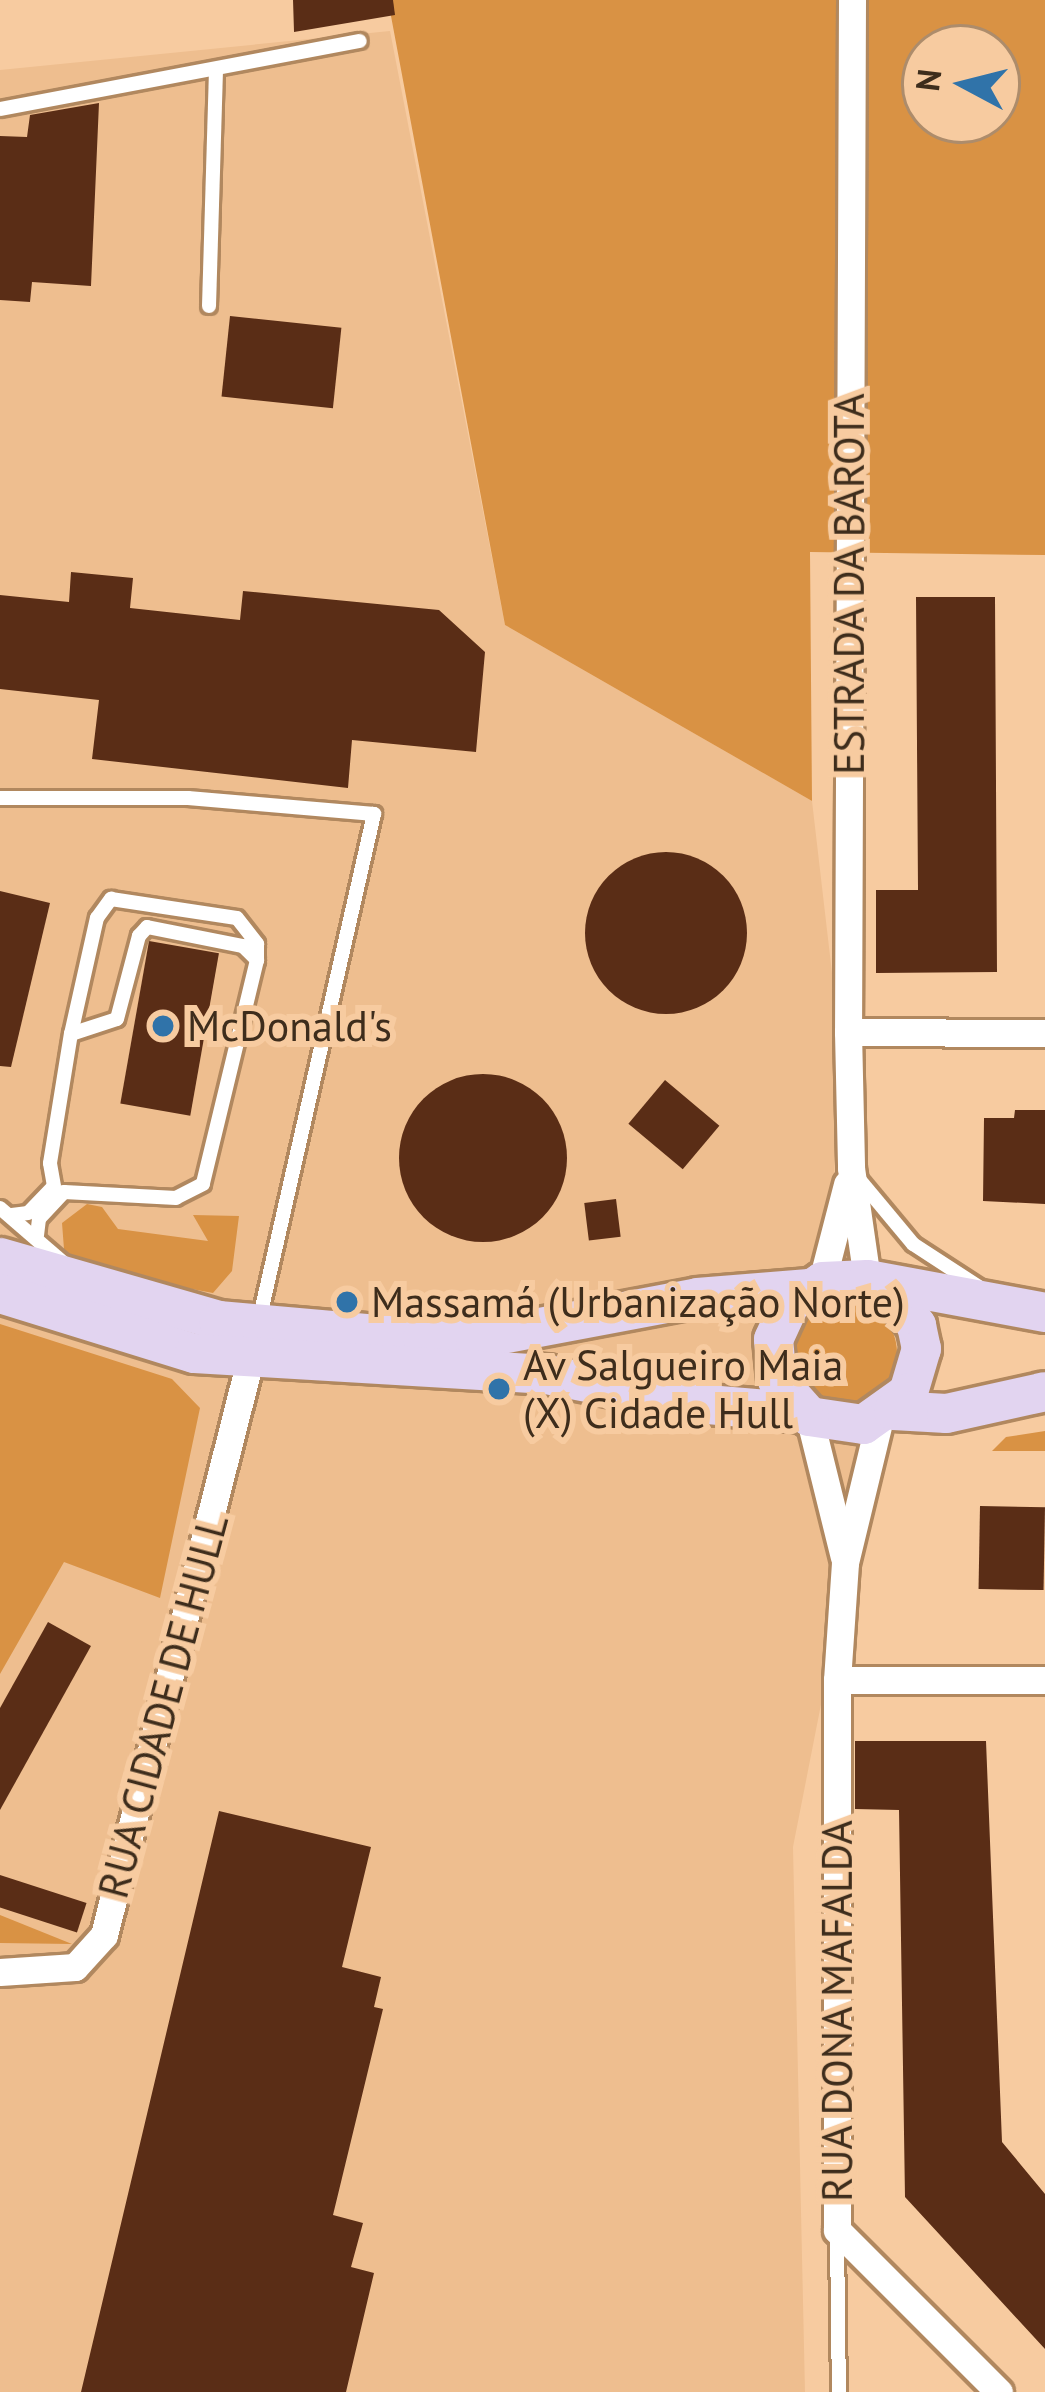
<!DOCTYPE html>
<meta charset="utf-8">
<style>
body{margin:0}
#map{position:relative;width:1045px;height:2392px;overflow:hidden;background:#f7cba0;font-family:"PT Sans",sans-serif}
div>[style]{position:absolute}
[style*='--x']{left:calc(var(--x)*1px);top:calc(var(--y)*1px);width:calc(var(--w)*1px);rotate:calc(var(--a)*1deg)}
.built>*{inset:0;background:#eebe8f}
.green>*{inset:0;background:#d99244}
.round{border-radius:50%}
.building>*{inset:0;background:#5a2d16;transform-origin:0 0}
.roads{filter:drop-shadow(3px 0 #b1885f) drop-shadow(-3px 0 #b1885f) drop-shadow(0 3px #b1885f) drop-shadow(0 -3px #b1885f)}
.lane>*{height:14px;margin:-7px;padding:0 7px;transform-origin:7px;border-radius:7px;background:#fff}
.street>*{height:27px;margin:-13.5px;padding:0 13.5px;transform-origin:13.5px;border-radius:13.5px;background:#fff}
.secondary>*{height:39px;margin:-19.5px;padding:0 19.5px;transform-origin:19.5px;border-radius:19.5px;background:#e2d4f0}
.dots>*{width:33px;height:33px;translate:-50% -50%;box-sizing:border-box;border:6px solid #f7cba0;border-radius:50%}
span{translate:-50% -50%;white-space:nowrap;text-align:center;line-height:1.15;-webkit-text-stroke:12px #f7cba0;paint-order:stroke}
.street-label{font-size:42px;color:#3e2d1c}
.poi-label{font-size:42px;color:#3e2d1c}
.left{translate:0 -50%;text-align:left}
.north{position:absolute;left:901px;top:24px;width:120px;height:120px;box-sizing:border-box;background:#f7cba0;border:3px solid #ad8c6b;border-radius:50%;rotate:277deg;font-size:33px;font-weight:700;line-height:48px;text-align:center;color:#3e2d1c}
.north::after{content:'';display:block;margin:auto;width:42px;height:54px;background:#3073a9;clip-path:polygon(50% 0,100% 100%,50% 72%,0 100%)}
</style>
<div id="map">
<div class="built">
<div style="clip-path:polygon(390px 31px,505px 625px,812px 801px,837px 1016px,834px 1193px,871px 1450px,793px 1847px,805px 2392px,0 2392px,0 70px)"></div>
</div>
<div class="green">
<div style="clip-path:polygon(evenodd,388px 0,1045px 0,1045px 555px,810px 552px,812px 801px,505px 625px,388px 0,925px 48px,997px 48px,997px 120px,925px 120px,925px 48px)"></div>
<div style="clip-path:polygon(87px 1204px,102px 1207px,118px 1229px,208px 1241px,193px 1215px,239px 1216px,232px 1271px,213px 1293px,86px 1269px,64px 1249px,62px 1223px)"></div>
<div class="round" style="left:789px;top:1299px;width:108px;height:108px"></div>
<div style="clip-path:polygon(0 1324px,172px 1379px,200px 1408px,160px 1598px,64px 1562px,0 1674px)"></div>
<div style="clip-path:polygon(1045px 1431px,1045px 1451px,992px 1451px,1006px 1437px)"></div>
<div style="clip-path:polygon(0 1915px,72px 1944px,0 1943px)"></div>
</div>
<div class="building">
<div style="clip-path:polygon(293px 0,393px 0,395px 15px,294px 32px)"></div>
<div style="clip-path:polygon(99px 103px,91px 286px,32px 282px,30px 302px,0 300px,0 136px,27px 137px,30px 115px)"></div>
<div style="left:230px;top:316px;width:112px;height:81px;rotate:6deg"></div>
<div style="clip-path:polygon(71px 572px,133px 578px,130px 608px,240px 620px,243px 591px,439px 610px,485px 652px,476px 752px,352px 740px,348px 788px,92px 759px,99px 700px,0 689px,0 595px,69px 602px)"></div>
<div style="clip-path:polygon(916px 597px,995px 597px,997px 972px,876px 973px,876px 890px,918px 890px)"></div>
<div class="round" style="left:585px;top:852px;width:162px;height:162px"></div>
<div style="clip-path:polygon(0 891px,50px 903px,11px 1067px,0 1066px)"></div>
<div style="left:149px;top:941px;width:71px;height:165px;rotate:10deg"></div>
<div class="round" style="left:399px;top:1074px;width:168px;height:168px"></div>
<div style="left:665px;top:1080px;width:71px;height:57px;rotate:40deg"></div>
<div style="clip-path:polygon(1015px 1110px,1045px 1110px,1045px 1204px,983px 1201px,984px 1118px,1014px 1118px)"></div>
<div style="left:616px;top:1199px;width:38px;height:32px;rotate:83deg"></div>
<div style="left:980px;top:1506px;width:65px;height:83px;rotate:1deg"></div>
<div style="clip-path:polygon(48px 1622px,91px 1646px,0 1810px,0 1708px)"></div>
<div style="clip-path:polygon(855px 1741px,986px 1741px,1002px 2142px,1045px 2194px,1045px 2349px,905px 2197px,899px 1810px,855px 1809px)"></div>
<div style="clip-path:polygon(219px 1811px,371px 1847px,342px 1967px,381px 1977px,374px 2007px,383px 2009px,333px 2215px,363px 2223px,351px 2267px,374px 2273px,346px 2392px,81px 2392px)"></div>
<div style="left:0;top:1875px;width:91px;height:31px;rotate:18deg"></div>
</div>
<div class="roads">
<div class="lane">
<div style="--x:0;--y:109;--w:366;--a:-10.7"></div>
<div style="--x:209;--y:306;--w:234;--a:-88.3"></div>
<div style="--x:0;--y:798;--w:188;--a:0"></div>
<div style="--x:188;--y:798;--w:187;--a:4.9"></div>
<div style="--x:374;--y:814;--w:520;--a:102.78"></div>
<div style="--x:71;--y:1034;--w:119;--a:-77.4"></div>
<div style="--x:97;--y:918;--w:24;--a:-54"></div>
<div style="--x:111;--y:899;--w:127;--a:8.6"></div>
<div style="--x:237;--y:918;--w:33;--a:52"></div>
<div style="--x:257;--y:944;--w:16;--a:90"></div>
<div style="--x:858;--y:1178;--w:86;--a:50.2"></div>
<div style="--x:913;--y:1244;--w:79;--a:33.1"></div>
<div style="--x:0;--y:1208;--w:87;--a:40.8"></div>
<div style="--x:12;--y:1215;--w:16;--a:-7"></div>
<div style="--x:28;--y:1213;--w:37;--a:-46"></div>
<div style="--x:54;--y:1186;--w:23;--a:-100"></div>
<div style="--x:50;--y:1163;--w:131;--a:-80.8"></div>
<div style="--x:71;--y:1034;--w:48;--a:-18.1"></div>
<div style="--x:117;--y:1019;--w:86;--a:-75.2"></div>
<div style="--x:139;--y:936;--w:12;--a:-48"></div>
<div style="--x:147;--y:927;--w:98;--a:11.2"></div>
<div style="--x:243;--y:946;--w:20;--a:45"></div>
<div style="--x:257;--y:960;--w:230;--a:103.6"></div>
<div style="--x:203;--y:1184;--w:30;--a:153"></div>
<div style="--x:176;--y:1198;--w:112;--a:-176.9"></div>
<div style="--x:64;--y:1192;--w:37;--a:133"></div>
<div style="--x:39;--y:1219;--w:16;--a:97"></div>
<div style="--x:837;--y:2235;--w:157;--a:89.3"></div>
</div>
<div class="street">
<div style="--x:852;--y:0;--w:1032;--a:90.22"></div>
<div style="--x:848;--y:1032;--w:136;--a:88.7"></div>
<div style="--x:851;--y:1168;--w:112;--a:81.8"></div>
<div style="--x:848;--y:1032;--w:197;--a:0.3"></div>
<div style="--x:822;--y:1281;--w:100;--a:-75.5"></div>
<div style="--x:809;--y:1416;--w:145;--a:76.1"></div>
<div style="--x:880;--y:1418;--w:149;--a:103.6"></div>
<div style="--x:845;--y:1563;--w:117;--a:93.9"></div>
<div style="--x:837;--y:1680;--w:550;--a:90"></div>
<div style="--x:837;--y:2230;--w:229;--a:45"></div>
<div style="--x:837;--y:1680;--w:208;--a:0"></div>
<div style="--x:0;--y:1972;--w:75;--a:-3.8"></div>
<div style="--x:75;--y:1967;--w:43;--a:-47.8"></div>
<div style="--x:104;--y:1935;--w:593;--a:-75.75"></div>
</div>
<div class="secondary">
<div style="--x:0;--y:1257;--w:227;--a:16.1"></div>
<div style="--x:218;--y:1320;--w:205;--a:5"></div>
<div style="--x:422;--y:1338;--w:53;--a:1.1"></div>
<div style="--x:475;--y:1339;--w:226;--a:-10.7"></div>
<div style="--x:697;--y:1297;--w:109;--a:-4.7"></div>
<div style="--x:888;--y:1289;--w:46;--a:52.1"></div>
<div style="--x:916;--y:1325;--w:24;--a:78"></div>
<div style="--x:921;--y:1348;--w:46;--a:106.5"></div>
<div style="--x:908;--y:1392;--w:55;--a:144.6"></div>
<div style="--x:863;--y:1424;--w:55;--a:-171.6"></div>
<div style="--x:809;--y:1416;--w:48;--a:-131.6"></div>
<div style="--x:777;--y:1380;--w:41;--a:-95.6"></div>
<div style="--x:773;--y:1339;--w:41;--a:-65.3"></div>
<div style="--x:790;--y:1302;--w:38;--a:-33"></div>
<div style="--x:822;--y:1281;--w:45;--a:-2.5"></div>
<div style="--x:867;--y:1279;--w:181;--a:10.5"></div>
<div style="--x:0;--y:1293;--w:203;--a:17.2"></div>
<div style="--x:194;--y:1353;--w:353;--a:3.4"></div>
<div style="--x:546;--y:1374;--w:152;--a:11"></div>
<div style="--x:695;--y:1403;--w:108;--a:4.8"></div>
<div style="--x:893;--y:1410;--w:53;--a:3.2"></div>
<div style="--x:946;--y:1413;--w:101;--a:-12.5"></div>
</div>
</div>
<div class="dots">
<div style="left:163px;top:1026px;background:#3073a9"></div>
<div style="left:347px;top:1302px;background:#3073a9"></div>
<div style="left:499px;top:1389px;background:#3073a9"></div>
</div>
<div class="street-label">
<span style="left:849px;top:584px;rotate:-90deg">ESTRADA DA BAROTA</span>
<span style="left:163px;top:1706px;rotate:-75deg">RUA CIDADE DE HULL</span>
<span style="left:837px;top:2011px;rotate:-90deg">RUA DONA MAFALDA</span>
</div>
<div class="poi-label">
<span class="left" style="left:187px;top:1026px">McDonald's</span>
<span class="left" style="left:371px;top:1302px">Massamá (Urbanização Norte)</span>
<span class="left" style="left:523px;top:1389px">Av Salgueiro Maia<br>(X) Cidade Hull</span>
</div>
<div class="north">N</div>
</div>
